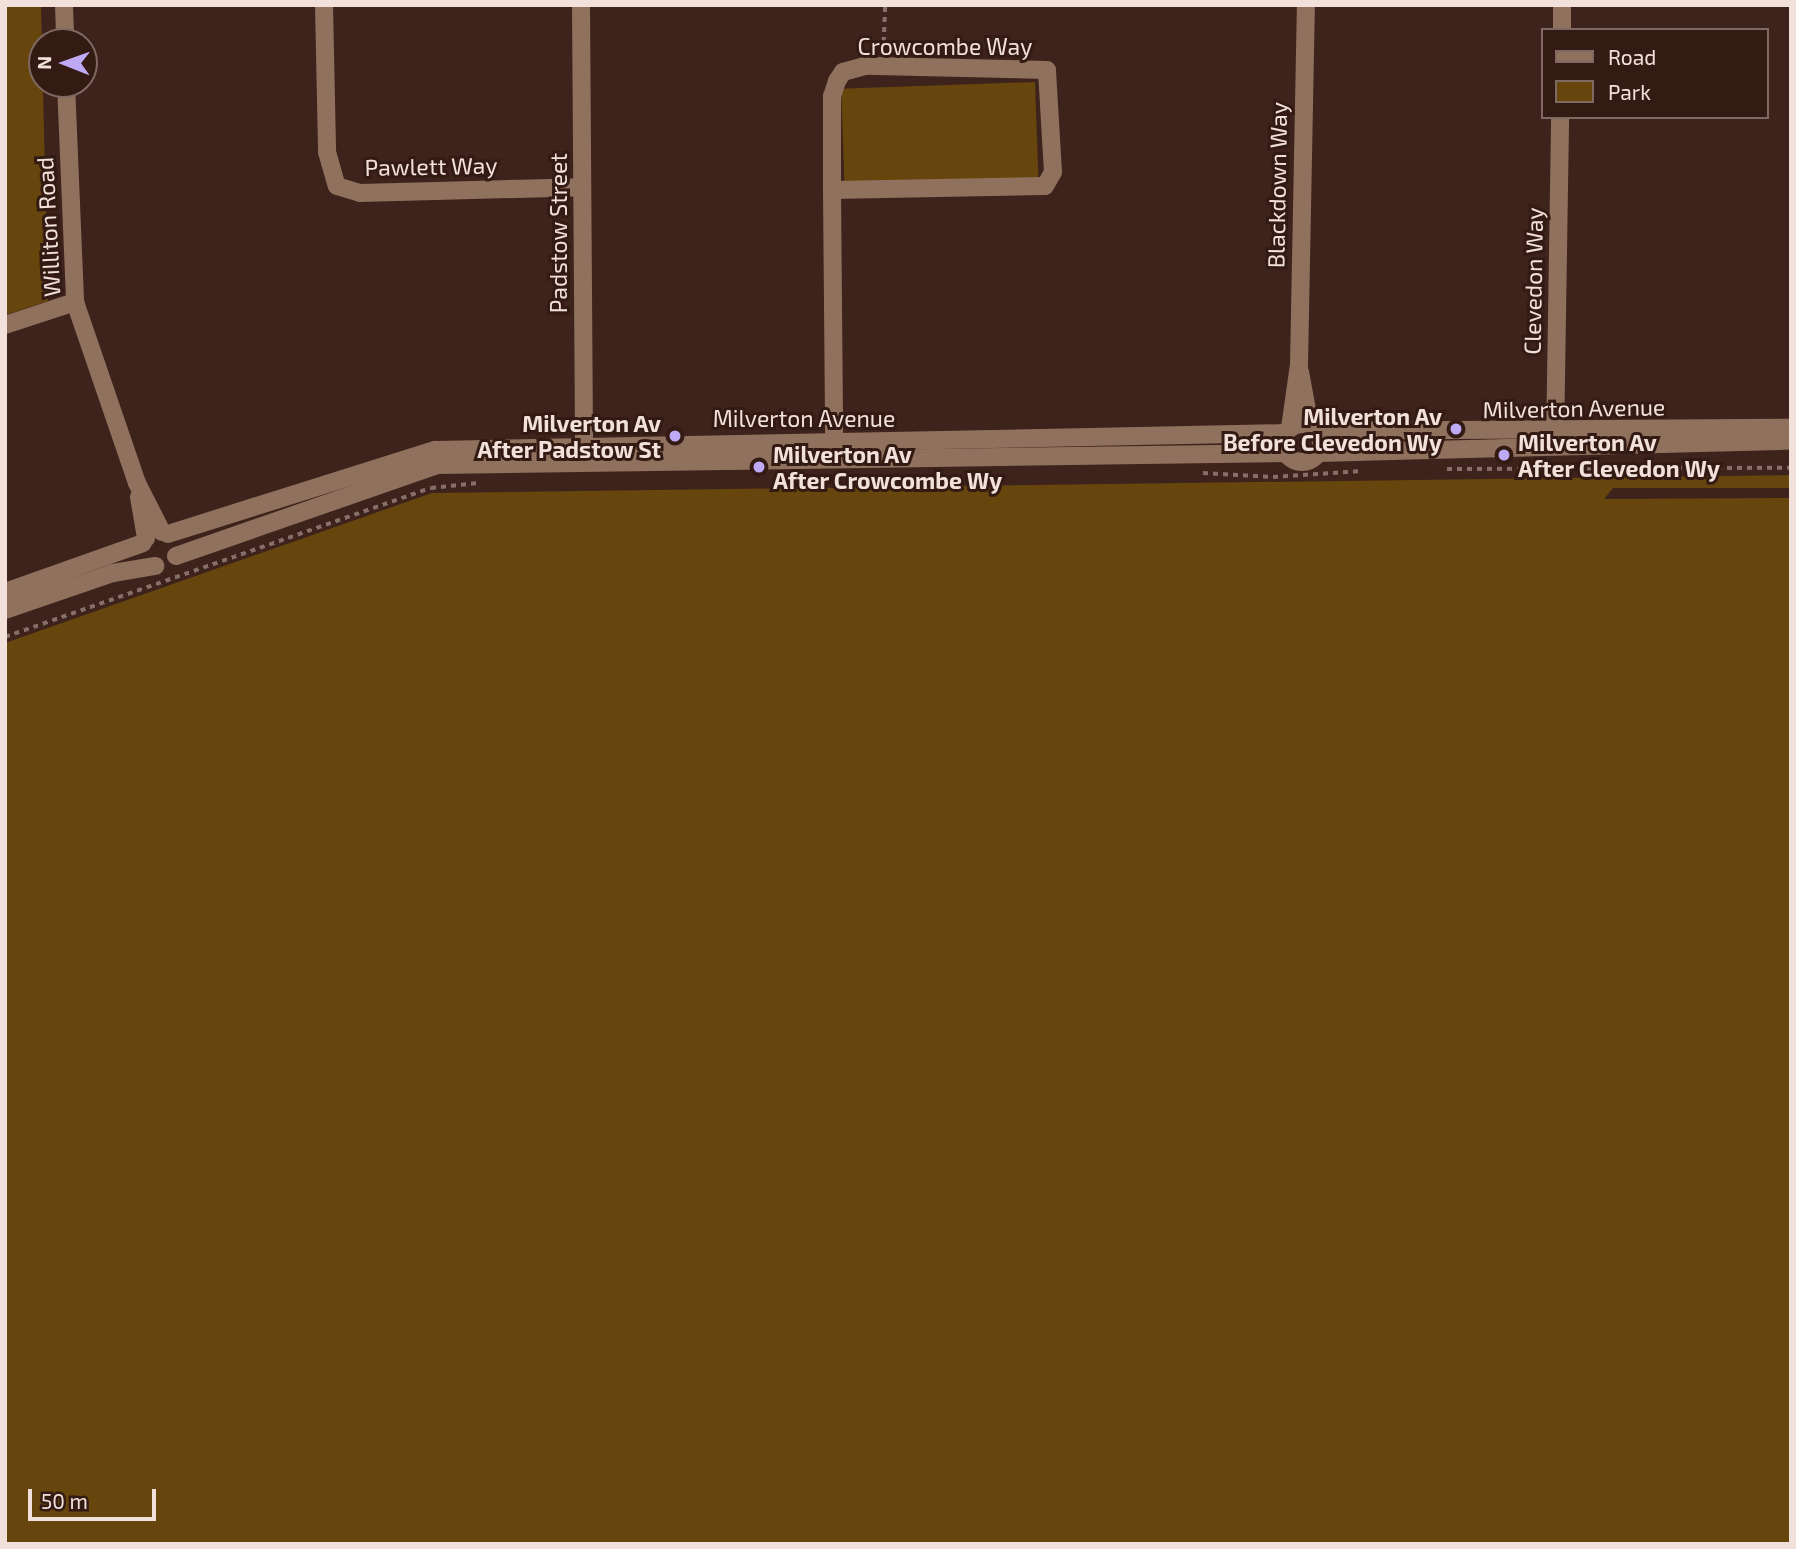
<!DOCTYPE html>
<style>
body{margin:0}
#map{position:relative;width:1796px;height:1549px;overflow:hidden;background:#3d231c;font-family:"Exo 2",sans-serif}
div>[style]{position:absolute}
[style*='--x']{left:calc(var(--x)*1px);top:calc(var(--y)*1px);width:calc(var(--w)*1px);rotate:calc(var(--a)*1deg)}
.green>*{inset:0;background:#66460d;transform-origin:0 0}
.path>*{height:3.5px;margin-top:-1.75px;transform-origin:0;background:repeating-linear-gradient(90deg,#866f69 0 5px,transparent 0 10px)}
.minor>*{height:18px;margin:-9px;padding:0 9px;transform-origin:9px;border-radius:9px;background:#8f715d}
.minor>.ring{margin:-9px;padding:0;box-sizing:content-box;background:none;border:18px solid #8f715d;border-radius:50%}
.dots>*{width:19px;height:19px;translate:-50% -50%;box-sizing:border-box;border:4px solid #331a13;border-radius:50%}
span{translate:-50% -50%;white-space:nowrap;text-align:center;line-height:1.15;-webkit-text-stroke:6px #331a13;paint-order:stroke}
.street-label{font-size:23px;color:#f2e0db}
.poi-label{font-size:23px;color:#f2e0db;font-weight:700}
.right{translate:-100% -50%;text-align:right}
.left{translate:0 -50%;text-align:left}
.frame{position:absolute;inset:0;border:7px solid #f2e0db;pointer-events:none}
.legend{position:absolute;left:1541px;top:28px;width:228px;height:91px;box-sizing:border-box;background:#331a13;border:2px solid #7f6963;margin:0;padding:9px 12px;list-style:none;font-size:21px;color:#f2e0db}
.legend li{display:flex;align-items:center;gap:14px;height:35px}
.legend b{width:35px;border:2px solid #7f6963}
.north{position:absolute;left:28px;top:28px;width:70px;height:70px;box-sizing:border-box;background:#331a13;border:2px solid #7f6963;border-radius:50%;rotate:271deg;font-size:19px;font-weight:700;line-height:28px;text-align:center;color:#f2e0db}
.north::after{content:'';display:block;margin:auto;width:24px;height:32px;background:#bea9f5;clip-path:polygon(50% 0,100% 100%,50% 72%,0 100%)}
.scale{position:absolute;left:28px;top:1489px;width:128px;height:32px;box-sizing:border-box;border:4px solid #f2e0db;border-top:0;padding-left:9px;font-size:21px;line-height:24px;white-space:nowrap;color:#f2e0db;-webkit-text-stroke:5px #331a13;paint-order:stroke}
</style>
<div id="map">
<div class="green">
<div style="clip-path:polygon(5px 5px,41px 5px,48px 301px,5px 315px)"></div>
<div style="left:1035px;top:82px;width:100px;height:194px;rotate:88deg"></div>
<div style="clip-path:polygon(1791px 475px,1791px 488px,1613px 488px,1604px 499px,1791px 498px,1791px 1544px,5px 1544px,5px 643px,432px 493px)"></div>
</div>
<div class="path">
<div style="--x:883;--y:52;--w:47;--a:-87.6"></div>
<div style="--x:1447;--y:469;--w:344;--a:-0.2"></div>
<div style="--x:1203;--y:473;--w:70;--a:3.3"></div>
<div style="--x:1273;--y:477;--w:89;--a:-3.9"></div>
<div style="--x:5;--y:637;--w:451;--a:-19.3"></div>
<div style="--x:431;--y:488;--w:47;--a:-6.1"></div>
</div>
<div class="minor">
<div style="--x:64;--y:5;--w:37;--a:88"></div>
<div style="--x:324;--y:5;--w:147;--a:88.8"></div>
<div style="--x:327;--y:152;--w:35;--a:74"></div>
<div style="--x:337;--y:186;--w:24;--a:17"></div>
<div style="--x:360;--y:193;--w:222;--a:-1.5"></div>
<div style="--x:581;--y:5;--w:452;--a:89.6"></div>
<div style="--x:1562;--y:30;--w:25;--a:-90"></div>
<div style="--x:66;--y:84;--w:218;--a:87.6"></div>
<div style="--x:75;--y:302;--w:191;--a:71.1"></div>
<div style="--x:137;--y:483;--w:55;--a:63"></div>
<div style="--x:832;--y:190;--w:213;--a:-1.1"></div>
<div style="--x:1045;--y:186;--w:16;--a:-60"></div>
<div style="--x:1053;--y:172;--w:102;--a:-93.4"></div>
<div style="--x:1047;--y:70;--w:182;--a:-178.7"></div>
<div style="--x:865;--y:66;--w:23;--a:165"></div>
<div style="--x:843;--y:72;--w:11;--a:124"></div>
<div style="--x:837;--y:81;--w:16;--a:108"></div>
<div style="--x:832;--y:96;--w:94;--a:90"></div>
<div style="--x:832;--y:190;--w:251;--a:89.5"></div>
<div style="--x:834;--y:441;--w:11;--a:95"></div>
<div style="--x:5;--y:325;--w:74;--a:-18.2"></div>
<div style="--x:1300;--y:372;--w:55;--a:79.5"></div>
<div class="ring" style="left:1283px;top:424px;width:20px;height:20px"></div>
<div style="--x:1290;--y:428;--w:64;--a:-81.9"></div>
<div style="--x:1299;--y:365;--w:360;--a:-88.9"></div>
<div style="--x:1317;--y:431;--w:474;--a:-0.4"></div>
<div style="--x:1555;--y:443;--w:326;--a:-89.1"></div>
<div style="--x:1318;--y:453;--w:473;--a:-1.5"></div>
<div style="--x:139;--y:497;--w:42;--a:80.3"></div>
<div style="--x:168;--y:534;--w:280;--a:-17.5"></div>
<div style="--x:435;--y:450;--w:851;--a:-1.14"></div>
<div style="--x:176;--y:556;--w:276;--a:-19.2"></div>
<div style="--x:437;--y:465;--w:850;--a:-0.81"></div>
<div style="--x:5;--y:592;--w:146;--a:-19.5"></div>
<div style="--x:5;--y:610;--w:114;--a:-18.9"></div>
<div style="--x:113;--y:573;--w:43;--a:-9.5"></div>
</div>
<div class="dots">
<div style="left:1456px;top:429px;background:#bea9f5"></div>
<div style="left:675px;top:436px;background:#bea9f5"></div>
<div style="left:1504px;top:455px;background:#bea9f5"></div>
<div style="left:759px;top:467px;background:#bea9f5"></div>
</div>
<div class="street-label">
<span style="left:945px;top:46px">Crowcombe Way</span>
<span style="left:431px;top:166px;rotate:-1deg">Pawlett Way</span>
<span style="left:1277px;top:185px;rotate:-89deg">Blackdown Way</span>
<span style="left:48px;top:227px;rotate:-93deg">Williton Road</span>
<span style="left:558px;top:233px;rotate:-90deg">Padstow Street</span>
<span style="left:1533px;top:281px;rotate:-89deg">Clevedon Way</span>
<span style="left:1574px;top:408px;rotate:-1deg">Milverton Avenue</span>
<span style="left:804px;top:418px">Milverton Avenue</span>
</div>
<div class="poi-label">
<span class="right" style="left:1442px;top:429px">Milverton Av<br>Before Clevedon Wy</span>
<span class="right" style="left:661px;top:436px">Milverton Av<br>After Padstow St</span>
<span class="left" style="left:1518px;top:455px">Milverton Av<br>After Clevedon Wy</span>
<span class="left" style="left:773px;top:467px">Milverton Av<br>After Crowcombe Wy</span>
</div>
<div class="frame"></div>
<ul class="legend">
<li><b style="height:9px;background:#8f715d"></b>Road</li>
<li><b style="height:19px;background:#66460d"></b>Park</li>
</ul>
<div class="north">N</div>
<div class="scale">50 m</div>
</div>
